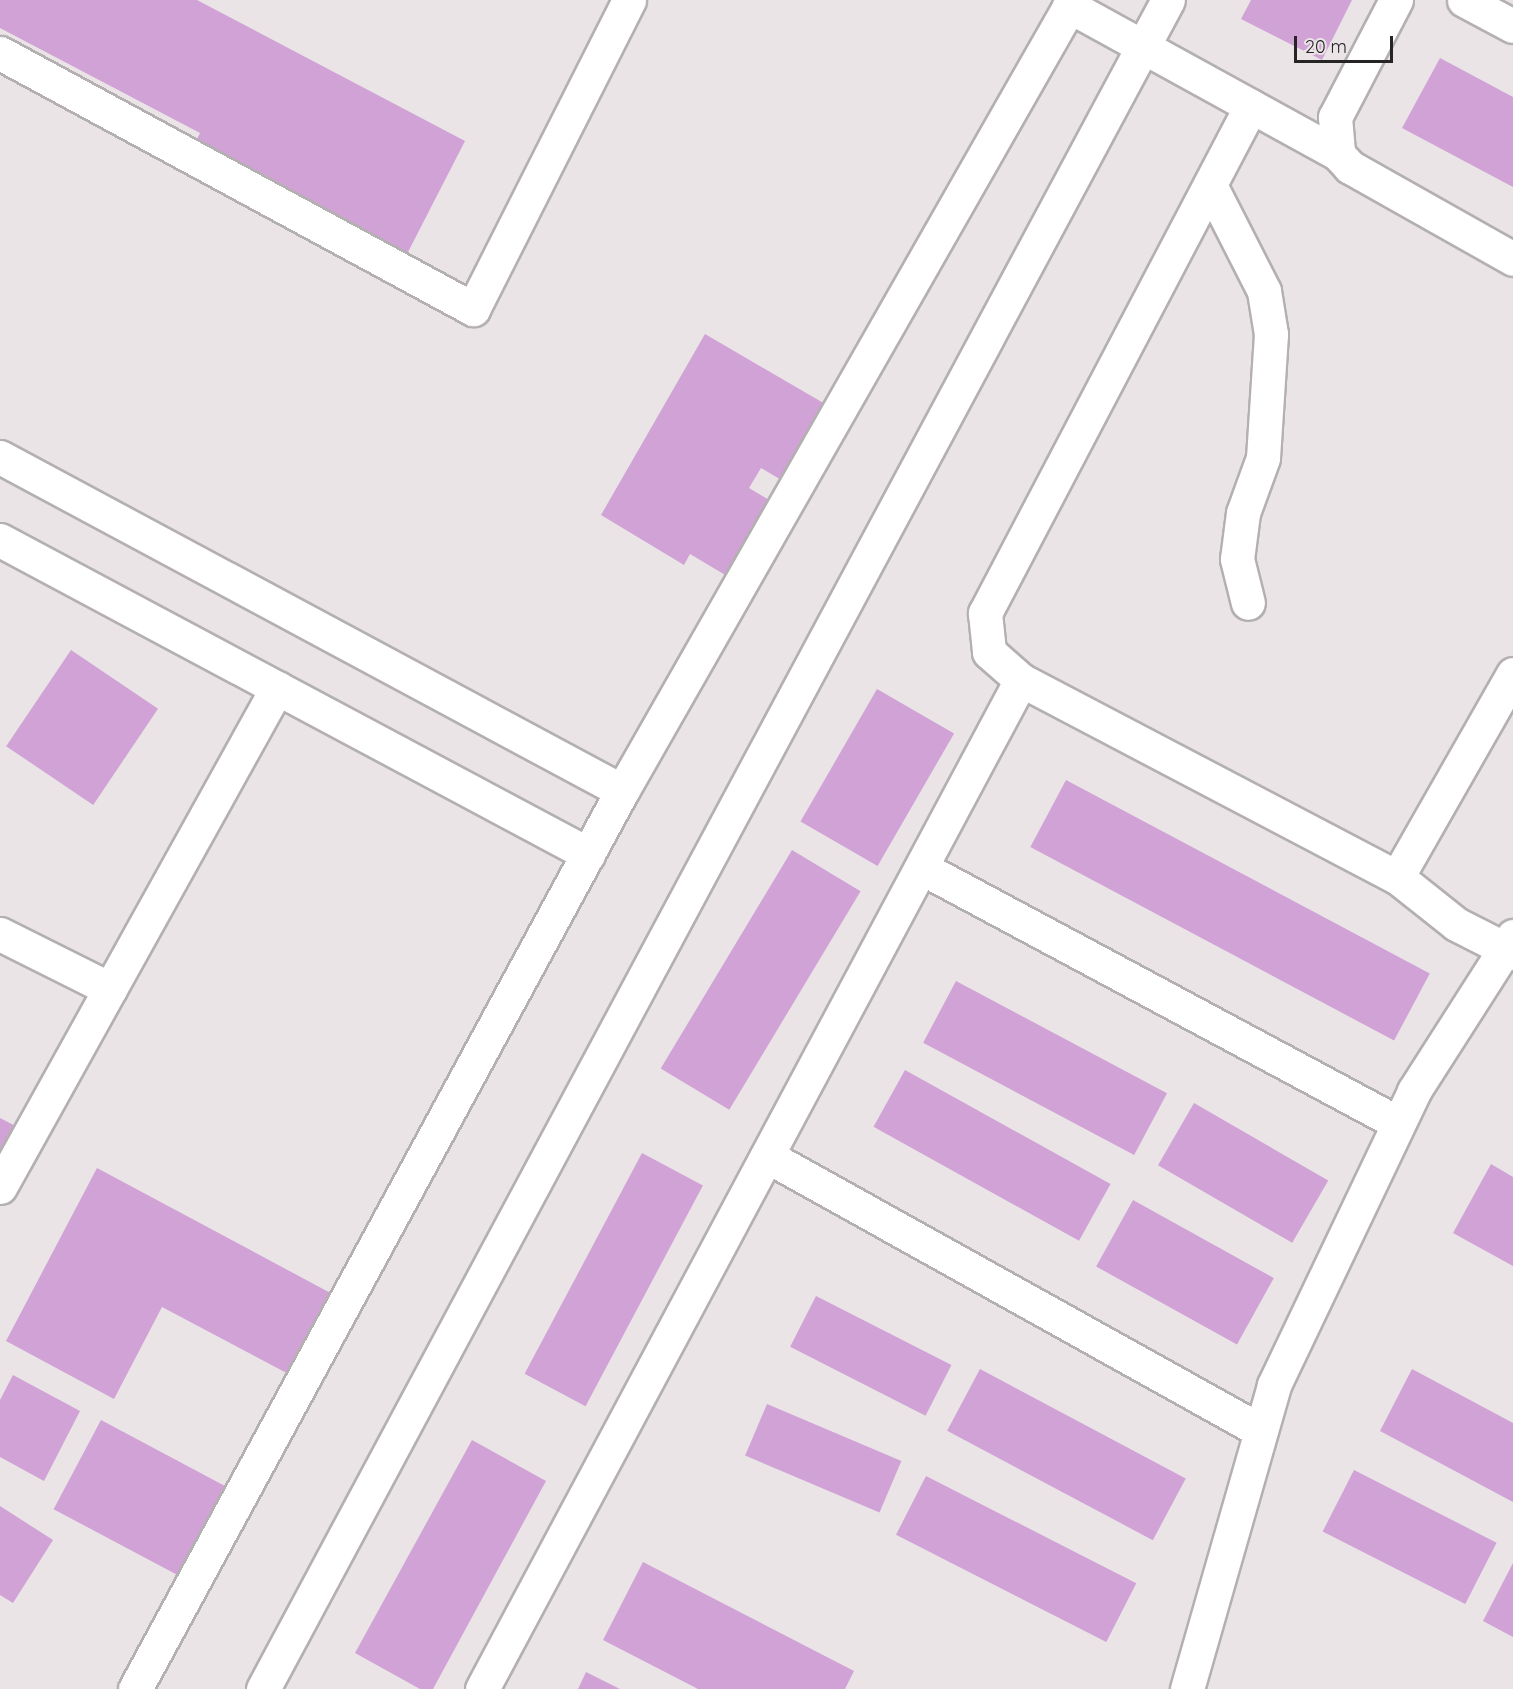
<!DOCTYPE html>
<style>
body{margin:0}
#map{position:relative;width:1513px;height:1689px;overflow:hidden;background:#eae4e7;font-family:Quicksand,sans-serif}
div>[style]{position:absolute}
[style*='--x']{left:calc(var(--x)*1px);top:calc(var(--y)*1px);width:calc(var(--w)*1px);rotate:calc(var(--a)*1deg)}
.building>*{inset:0;background:#d0a2d6;transform-origin:0 0}
.roads{filter:drop-shadow(2px 0 #b4afb1) drop-shadow(-2px 0 #b4afb1) drop-shadow(0 2px #b4afb1) drop-shadow(0 -2px #b4afb1)}
.minor>*{height:33px;margin:-16.5px;padding:0 16.5px;transform-origin:16.5px;border-radius:16.5px;background:#fff}
span{translate:-50% -50%;white-space:nowrap;text-align:center;line-height:1.15;-webkit-text-stroke:4.5px #eae4e7;paint-order:stroke}
.scale{position:absolute;left:1294px;top:36px;width:99px;height:27px;box-sizing:border-box;border:3px solid #262424;border-top:0;padding-left:8px;font-size:18px;line-height:21px;white-space:nowrap;color:#262424;-webkit-text-stroke:4px #eae4e7;paint-order:stroke}
</style>
<div id="map">
<div class="building">
<div style="clip-path:polygon(0 0,197px 0,465px 141px,407px 254px,190px 153px,200px 133px,0 28px)"></div>
<div style="clip-path:polygon(1251px 0,1352px 0,1322px 60px,1241px 19px)"></div>
<div style="clip-path:polygon(1440px 58px,1513px 97px,1513px 187px,1402px 128px)"></div>
<div style="clip-path:polygon(705px 334px,832px 408px,788px 484px,761px 468px,749px 488px,776px 504px,732px 579px,690px 554px,684px 565px,601px 515px)"></div>
<div style="left:71px;top:650px;width:105px;height:116px;rotate:34deg"></div>
<div style="left:877px;top:689px;width:89px;height:153px;rotate:30deg"></div>
<div style="left:1066px;top:780px;width:412px;height:76px;rotate:28deg"></div>
<div style="left:792px;top:850px;width:80px;height:255px;rotate:31deg"></div>
<div style="left:956px;top:981px;width:239px;height:70px;rotate:28deg"></div>
<div style="left:905px;top:1070px;width:235px;height:65px;rotate:29deg"></div>
<div style="left:1194px;top:1103px;width:155px;height:72px;rotate:30deg"></div>
<div style="clip-path:polygon(0 1118px,31px 1134px,0 1196px)"></div>
<div style="left:642px;top:1153px;width:69px;height:250px;rotate:28deg"></div>
<div style="clip-path:polygon(1491px 1164px,1513px 1177px,1513px 1266px,1453px 1233px)"></div>
<div style="clip-path:polygon(97px 1168px,338px 1297px,296px 1378px,162px 1307px,114px 1399px,6px 1341px)"></div>
<div style="left:1133px;top:1200px;width:161px;height:76px;rotate:29deg"></div>
<div style="left:816px;top:1296px;width:152px;height:57px;rotate:27deg"></div>
<div style="left:980px;top:1369px;width:233px;height:70px;rotate:28deg"></div>
<div style="clip-path:polygon(1412px 1369px,1513px 1423px,1513px 1502px,1380px 1431px)"></div>
<div style="clip-path:polygon(13px 1375px,80px 1411px,44px 1481px,0 1457px,0 1400px)"></div>
<div style="left:767px;top:1404px;width:146px;height:56px;rotate:23deg"></div>
<div style="left:101px;top:1420px;width:151px;height:101px;rotate:28deg"></div>
<div style="clip-path:polygon(472px 1440px,546px 1481px,433px 1689px,420px 1689px,355px 1653px)"></div>
<div style="left:1354px;top:1470px;width:160px;height:69px;rotate:27deg"></div>
<div style="left:926px;top:1476px;width:236px;height:66px;rotate:27deg"></div>
<div style="clip-path:polygon(0 1506px,53px 1540px,13px 1603px,0 1595px)"></div>
<div style="clip-path:polygon(643px 1562px,854px 1671px,845px 1689px,698px 1689px,603px 1640px)"></div>
<div style="clip-path:polygon(1513px 1563px,1513px 1637px,1483px 1621px)"></div>
<div style="clip-path:polygon(586px 1672px,620px 1689px,578px 1689px)"></div>
</div>
<div class="roads">
<div class="minor">
<div style="--x:1396;--y:0;--w:132;--a:117.5"></div>
<div style="--x:1335;--y:117;--w:37;--a:85"></div>
<div style="--x:1338;--y:154;--w:18;--a:47"></div>
<div style="--x:1350;--y:167;--w:187;--a:29.4"></div>
<div style="--x:1464;--y:0;--w:55;--a:28"></div>
<div style="--x:1069;--y:6;--w:307;--a:28.8"></div>
<div style="--x:0;--y:53;--w:538;--a:28.42"></div>
<div style="--x:473;--y:309;--w:346;--a:-63.2"></div>
<div style="--x:1251;--y:106;--w:573;--a:117.68"></div>
<div style="--x:985;--y:613;--w:39;--a:84"></div>
<div style="--x:989;--y:652;--w:43;--a:41.2"></div>
<div style="--x:1021;--y:680;--w:424;--a:27.7"></div>
<div style="--x:1210;--y:185;--w:119;--a:63"></div>
<div style="--x:1264;--y:291;--w:44;--a:80.8"></div>
<div style="--x:1271;--y:334;--w:124;--a:93.7"></div>
<div style="--x:1263;--y:458;--w:59;--a:110"></div>
<div style="--x:1243;--y:513;--w:46;--a:97.4"></div>
<div style="--x:1237;--y:559;--w:45;--a:76"></div>
<div style="--x:0;--y:457;--w:706;--a:28.23"></div>
<div style="--x:0;--y:540;--w:667;--a:28.1"></div>
<div style="--x:1513;--y:674;--w:234;--a:119.7"></div>
<div style="--x:1397;--y:877;--w:75;--a:38.5"></div>
<div style="--x:1456;--y:924;--w:64;--a:27"></div>
<div style="--x:922;--y:868;--w:540;--a:28.18"></div>
<div style="--x:0;--y:934;--w:123;--a:26.6"></div>
<div style="--x:767;--y:1156;--w:565;--a:29.1"></div>
<div style="--x:0;--y:1187;--w:571;--a:-60.96"></div>
<div style="--x:135;--y:1689;--w:1022;--a:-61.53"></div>
<div style="--x:622;--y:791;--w:911;--a:-60.31"></div>
<div style="--x:263;--y:1689;--w:1916;--a:-61.82"></div>
<div style="--x:482;--y:1689;--w:1144;--a:-61.89"></div>
<div style="--x:1187;--y:1689;--w:316;--a:-74"></div>
<div style="--x:1274;--y:1385;--w:326;--a:-64.5"></div>
<div style="--x:1414;--y:1091;--w:184;--a:-57.4"></div>
</div>
</div>
<div class="scale">20 m</div>
</div>
